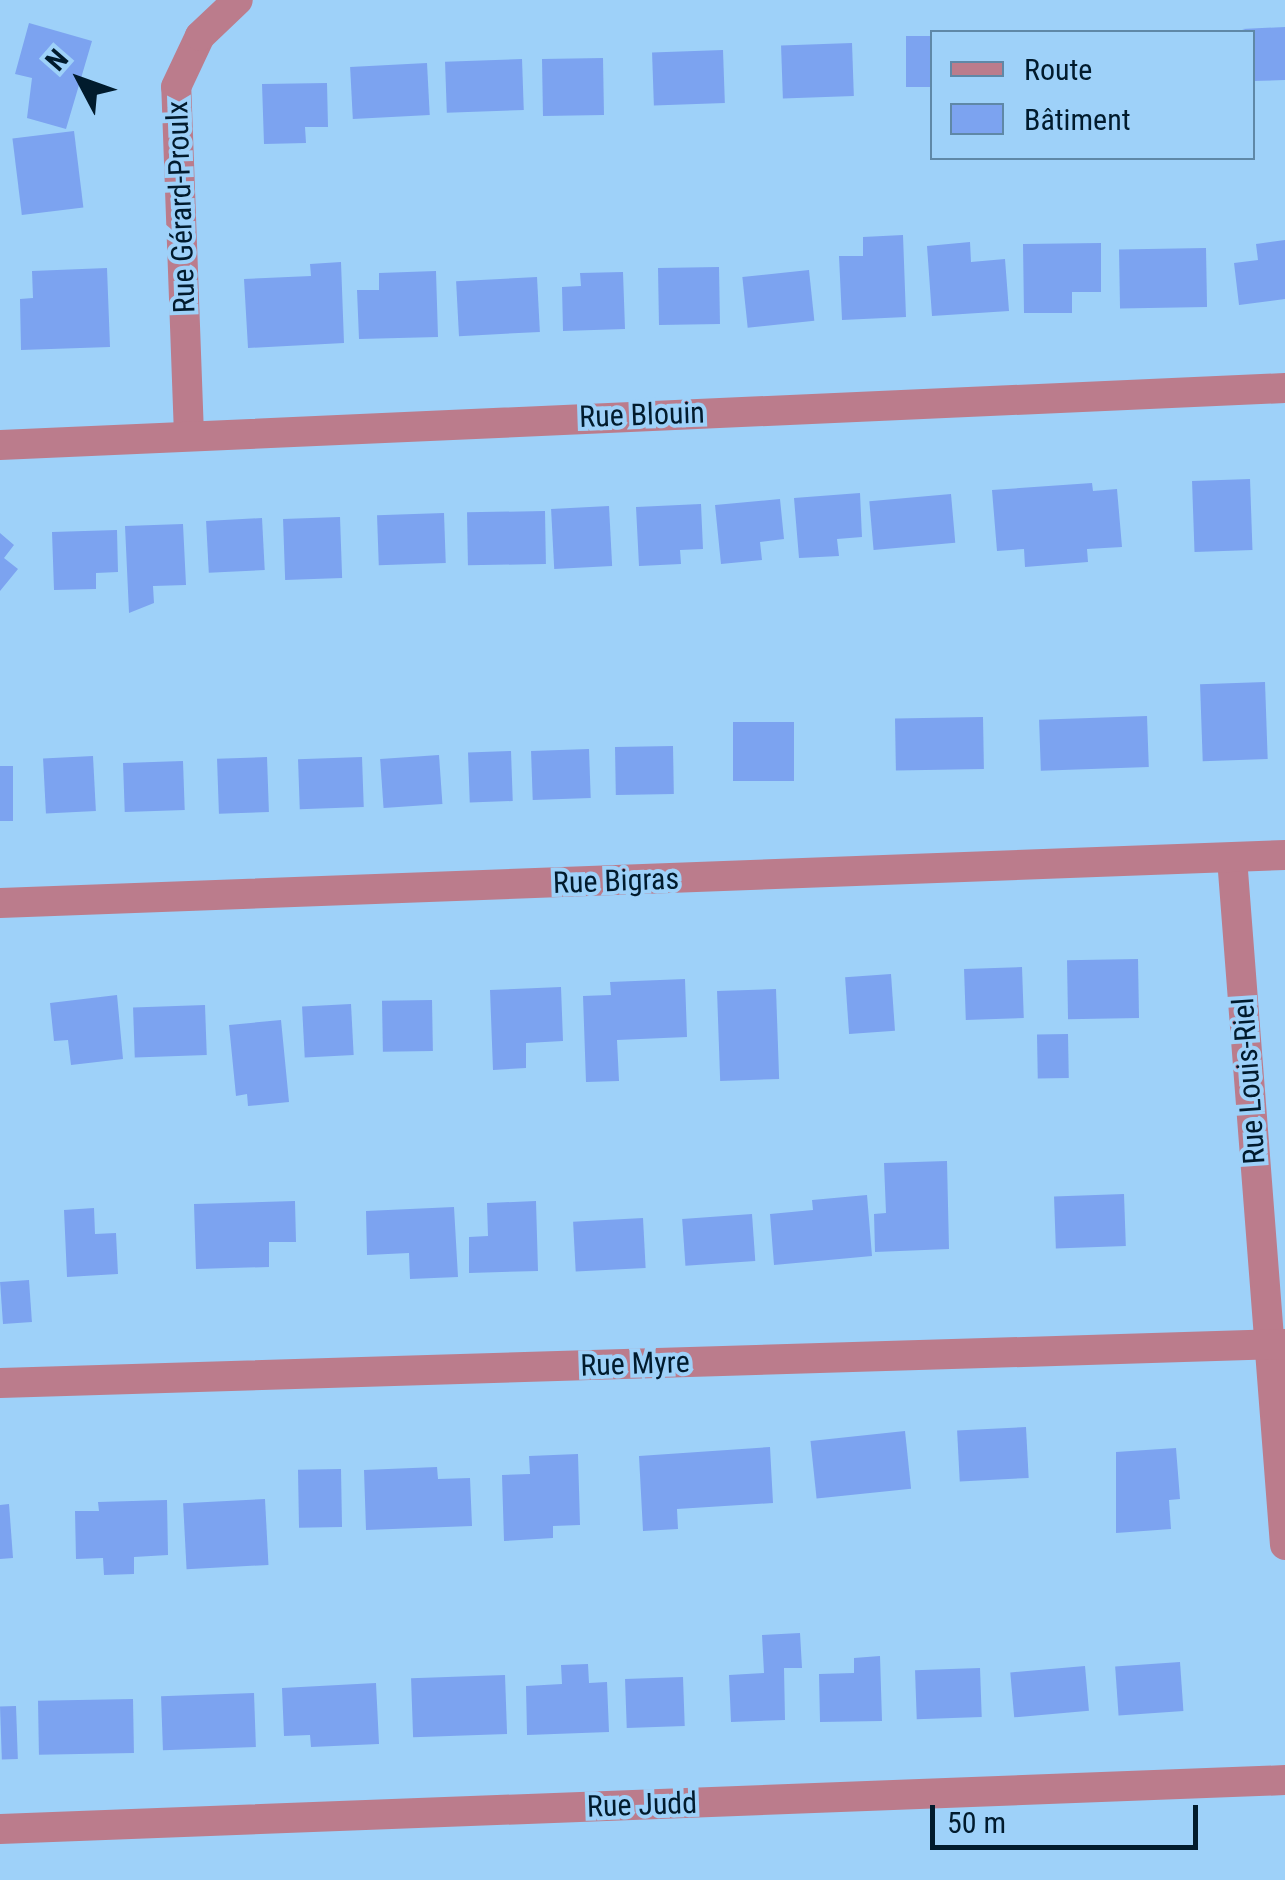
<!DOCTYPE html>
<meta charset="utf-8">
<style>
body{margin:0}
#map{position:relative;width:1285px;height:1880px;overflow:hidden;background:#9ed1f9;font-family:"Roboto Condensed",sans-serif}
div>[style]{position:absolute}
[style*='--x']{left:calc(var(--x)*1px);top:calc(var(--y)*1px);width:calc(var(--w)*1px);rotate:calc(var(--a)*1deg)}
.building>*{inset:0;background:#7ca3f0;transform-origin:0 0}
.minor>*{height:30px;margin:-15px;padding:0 15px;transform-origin:15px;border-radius:15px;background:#bb7c8c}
span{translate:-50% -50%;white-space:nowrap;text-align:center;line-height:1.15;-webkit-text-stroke:8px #9ed1f9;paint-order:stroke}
.street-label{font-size:30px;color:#011b2d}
.legend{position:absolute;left:930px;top:30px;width:325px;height:130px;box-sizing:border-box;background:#9ed1f9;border:2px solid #5f88a7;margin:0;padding:12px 18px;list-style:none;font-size:30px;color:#011b2d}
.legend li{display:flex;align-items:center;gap:20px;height:50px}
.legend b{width:50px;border:2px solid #5f88a7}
.north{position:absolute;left:30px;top:30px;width:100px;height:100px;-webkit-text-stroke:8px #9ed1f9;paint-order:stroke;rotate:311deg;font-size:28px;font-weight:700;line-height:40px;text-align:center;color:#011b2d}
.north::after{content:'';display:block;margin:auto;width:35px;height:45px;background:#011b2d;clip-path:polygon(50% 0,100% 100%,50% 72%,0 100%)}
.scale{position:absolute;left:930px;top:1805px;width:268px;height:45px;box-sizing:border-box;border:5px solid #011b2d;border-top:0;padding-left:12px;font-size:30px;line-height:35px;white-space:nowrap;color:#011b2d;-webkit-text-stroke:8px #9ed1f9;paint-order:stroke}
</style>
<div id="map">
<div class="building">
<div style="clip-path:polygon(29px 23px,92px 41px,66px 129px,27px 118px,32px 78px,15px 74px)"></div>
<div style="clip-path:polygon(1285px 27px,1285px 80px,1252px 81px,1252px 32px,1242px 29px)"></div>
<div style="left:932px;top:36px;width:51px;height:26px;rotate:90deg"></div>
<div style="left:852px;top:43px;width:53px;height:71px;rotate:88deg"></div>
<div style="left:723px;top:50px;width:53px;height:71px;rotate:88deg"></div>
<div style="left:603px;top:58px;width:57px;height:61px;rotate:89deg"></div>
<div style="left:522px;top:59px;width:51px;height:77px;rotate:88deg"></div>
<div style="left:427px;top:63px;width:52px;height:77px;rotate:87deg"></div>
<div style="clip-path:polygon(327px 83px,328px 127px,305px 127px,306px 143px,264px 144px,262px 84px)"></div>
<div style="left:74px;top:131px;width:77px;height:62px;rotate:83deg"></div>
<div style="clip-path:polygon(903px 235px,906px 317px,842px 320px,839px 256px,863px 256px,863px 237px)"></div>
<div style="clip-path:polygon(1285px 240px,1285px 299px,1239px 305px,1234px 263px,1258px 260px,1256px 244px)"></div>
<div style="clip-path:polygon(970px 242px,971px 262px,1005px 259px,1009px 311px,932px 316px,927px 246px)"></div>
<div style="clip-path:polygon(1101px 243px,1101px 292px,1072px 292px,1072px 313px,1024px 313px,1023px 244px)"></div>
<div style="left:1206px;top:248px;width:59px;height:87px;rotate:89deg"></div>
<div style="clip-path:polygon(341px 262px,344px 343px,248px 348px,244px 279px,311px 276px,310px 264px)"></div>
<div style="left:719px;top:267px;width:57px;height:61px;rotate:89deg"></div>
<div style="clip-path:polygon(107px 268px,110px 347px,21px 350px,20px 299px,33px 298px,32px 271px)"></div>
<div style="left:809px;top:270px;width:51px;height:67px;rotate:84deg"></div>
<div style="clip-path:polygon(436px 271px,438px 337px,359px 339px,357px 290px,379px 290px,379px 273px)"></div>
<div style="clip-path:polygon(623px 272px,625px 329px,563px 331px,562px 287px,581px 286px,580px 273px)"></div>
<div style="left:537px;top:277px;width:55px;height:81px;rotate:87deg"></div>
<div style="left:1250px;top:479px;width:71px;height:58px;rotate:88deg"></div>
<div style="clip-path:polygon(1092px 483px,1093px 491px,1117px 489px,1122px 547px,1087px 549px,1088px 562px,1025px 567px,1024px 549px,997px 551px,992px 490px)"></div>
<div style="clip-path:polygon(860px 493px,862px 537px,837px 539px,839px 556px,799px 558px,794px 498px)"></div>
<div style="left:951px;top:494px;width:49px;height:82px;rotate:85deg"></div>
<div style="clip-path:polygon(780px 499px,784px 539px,760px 542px,762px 560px,721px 564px,715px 505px)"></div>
<div style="clip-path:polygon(701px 504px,703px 549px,680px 550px,681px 564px,639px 566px,636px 507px)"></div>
<div style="left:609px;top:506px;width:60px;height:58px;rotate:87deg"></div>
<div style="left:545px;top:511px;width:53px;height:78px;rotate:89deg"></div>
<div style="left:444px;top:513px;width:50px;height:67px;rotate:88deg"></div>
<div style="left:340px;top:517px;width:61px;height:57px;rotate:88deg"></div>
<div style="left:262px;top:518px;width:52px;height:56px;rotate:87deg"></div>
<div style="clip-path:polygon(183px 524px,186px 585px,153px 586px,154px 603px,129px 613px,125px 526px)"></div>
<div style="clip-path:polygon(117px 530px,118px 572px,96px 573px,96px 589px,54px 590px,52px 532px)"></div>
<div style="clip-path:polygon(0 533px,14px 545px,4px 558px,18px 569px,0 591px)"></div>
<div style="left:1265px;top:682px;width:77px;height:65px;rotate:88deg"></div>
<div style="left:1147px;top:716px;width:51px;height:108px;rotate:88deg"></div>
<div style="left:983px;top:717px;width:52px;height:88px;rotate:89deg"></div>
<div style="left:733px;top:722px;width:61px;height:59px"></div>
<div style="left:673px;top:746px;width:48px;height:58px;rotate:89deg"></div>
<div style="left:589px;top:749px;width:49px;height:58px;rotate:88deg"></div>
<div style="left:511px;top:751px;width:50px;height:43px;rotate:88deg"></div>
<div style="left:439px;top:755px;width:49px;height:59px;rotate:86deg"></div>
<div style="left:93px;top:756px;width:55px;height:50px;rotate:87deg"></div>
<div style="left:267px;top:757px;width:55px;height:50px;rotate:88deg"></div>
<div style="left:362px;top:757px;width:50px;height:64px;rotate:88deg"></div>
<div style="left:183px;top:761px;width:49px;height:60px;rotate:88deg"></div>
<div style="left:0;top:766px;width:13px;height:55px"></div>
<div style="left:1138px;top:959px;width:59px;height:71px;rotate:89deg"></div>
<div style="left:1022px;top:967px;width:51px;height:58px;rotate:88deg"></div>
<div style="left:891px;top:974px;width:57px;height:46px;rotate:86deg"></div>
<div style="clip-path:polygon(685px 979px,687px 1037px,617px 1040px,619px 1081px,586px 1082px,583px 996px,611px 995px,610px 982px)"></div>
<div style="clip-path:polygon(561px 987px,563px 1041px,526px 1043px,526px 1068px,493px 1070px,490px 990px)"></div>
<div style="left:776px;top:989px;width:90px;height:59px;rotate:88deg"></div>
<div style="clip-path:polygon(117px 995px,123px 1059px,71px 1065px,68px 1040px,54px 1041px,50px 1003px)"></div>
<div style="left:432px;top:1000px;width:51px;height:50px;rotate:89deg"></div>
<div style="left:351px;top:1004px;width:51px;height:49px;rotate:87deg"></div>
<div style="left:205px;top:1005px;width:50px;height:72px;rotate:88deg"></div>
<div style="clip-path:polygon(281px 1020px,289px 1102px,248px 1106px,247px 1094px,236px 1096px,229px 1025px)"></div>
<div style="left:1068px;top:1034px;width:44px;height:31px;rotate:89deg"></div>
<div style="clip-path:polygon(947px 1161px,949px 1249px,875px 1252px,874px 1214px,886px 1213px,884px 1163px)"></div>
<div style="left:1124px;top:1194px;width:52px;height:70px;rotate:88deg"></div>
<div style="clip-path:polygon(867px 1195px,872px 1256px,774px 1265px,770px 1214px,813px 1210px,812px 1200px)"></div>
<div style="clip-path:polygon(295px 1201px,296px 1242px,269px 1242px,269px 1267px,196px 1269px,194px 1204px)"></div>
<div style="clip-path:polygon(536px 1201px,538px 1271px,469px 1273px,469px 1237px,488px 1236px,487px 1203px)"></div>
<div style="clip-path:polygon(454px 1207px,458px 1277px,410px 1279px,409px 1253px,367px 1255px,366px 1211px)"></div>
<div style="clip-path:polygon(94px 1208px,95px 1234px,116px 1233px,118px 1274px,67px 1277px,64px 1210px)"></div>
<div style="left:752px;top:1214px;width:47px;height:70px;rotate:86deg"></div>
<div style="left:643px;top:1218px;width:50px;height:70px;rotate:87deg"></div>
<div style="left:29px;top:1280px;width:42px;height:29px;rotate:86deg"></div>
<div style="left:1026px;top:1427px;width:51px;height:69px;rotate:87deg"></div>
<div style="left:905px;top:1431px;width:58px;height:95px;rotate:84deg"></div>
<div style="clip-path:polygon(770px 1447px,773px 1503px,677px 1509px,678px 1529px,643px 1531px,639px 1456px)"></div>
<div style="clip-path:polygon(1176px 1448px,1180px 1499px,1169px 1500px,1171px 1529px,1116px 1533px,1116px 1452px)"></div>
<div style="clip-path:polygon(578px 1454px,580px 1525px,553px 1526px,553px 1538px,504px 1541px,502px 1475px,530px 1474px,529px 1456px)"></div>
<div style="clip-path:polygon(437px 1467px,438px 1479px,470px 1478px,472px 1526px,366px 1530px,364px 1470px)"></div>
<div style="left:341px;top:1469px;width:58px;height:43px;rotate:89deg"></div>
<div style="left:265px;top:1499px;width:66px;height:82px;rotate:87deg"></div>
<div style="clip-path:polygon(167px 1500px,168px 1555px,134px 1557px,134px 1574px,104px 1575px,103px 1558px,76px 1559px,75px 1511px,99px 1511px,98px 1502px)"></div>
<div style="clip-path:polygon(9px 1504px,13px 1558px,0 1559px,0 1505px)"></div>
<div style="clip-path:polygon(800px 1633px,802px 1668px,784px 1668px,785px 1720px,731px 1722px,729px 1675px,764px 1673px,762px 1635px)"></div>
<div style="clip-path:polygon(880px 1656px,882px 1721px,820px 1722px,819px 1674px,854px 1673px,854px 1658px)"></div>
<div style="left:1180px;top:1662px;width:49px;height:65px;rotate:86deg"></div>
<div style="clip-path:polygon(588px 1664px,589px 1683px,607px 1682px,609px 1732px,527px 1735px,526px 1686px,562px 1684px,561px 1665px)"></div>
<div style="left:1085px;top:1666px;width:45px;height:75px;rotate:85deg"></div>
<div style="left:980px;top:1668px;width:49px;height:65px;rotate:88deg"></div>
<div style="left:505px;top:1675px;width:59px;height:94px;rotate:88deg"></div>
<div style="left:683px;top:1677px;width:49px;height:58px;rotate:88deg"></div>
<div style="clip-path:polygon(376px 1683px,379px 1744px,311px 1747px,310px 1735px,284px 1736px,282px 1688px)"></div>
<div style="left:254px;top:1693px;width:54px;height:93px;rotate:88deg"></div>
<div style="left:133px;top:1699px;width:54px;height:95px;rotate:89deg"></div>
<div style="left:16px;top:1706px;width:53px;height:16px;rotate:88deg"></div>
</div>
<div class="minor">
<div style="--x:189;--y:435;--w:348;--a:-92.1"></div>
<div style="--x:176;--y:87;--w:56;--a:-64.8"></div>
<div style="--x:200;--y:36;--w:52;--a:-43.5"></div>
<div style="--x:0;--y:445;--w:1286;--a:-2.54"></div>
<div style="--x:1232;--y:858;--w:689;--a:85.59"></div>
<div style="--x:0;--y:903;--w:1286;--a:-2.14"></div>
<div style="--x:0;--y:1383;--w:1286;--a:-1.74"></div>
<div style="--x:0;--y:1829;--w:1286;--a:-2.18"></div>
</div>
<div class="street-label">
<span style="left:181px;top:207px;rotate:-92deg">Rue Gérard-Proulx</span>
<span style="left:642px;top:415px;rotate:-2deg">Rue Blouin</span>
<span style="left:616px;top:881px;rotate:-2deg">Rue Bigras</span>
<span style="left:1249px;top:1081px;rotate:-94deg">Rue Louis-Riel</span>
<span style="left:635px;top:1364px;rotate:-2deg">Rue Myre</span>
<span style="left:642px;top:1805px;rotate:-2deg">Rue Judd</span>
</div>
<ul class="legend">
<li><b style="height:12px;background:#bb7c8c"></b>Route</li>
<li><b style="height:28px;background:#7ca3f0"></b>Bâtiment</li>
</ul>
<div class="north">N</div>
<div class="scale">50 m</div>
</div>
